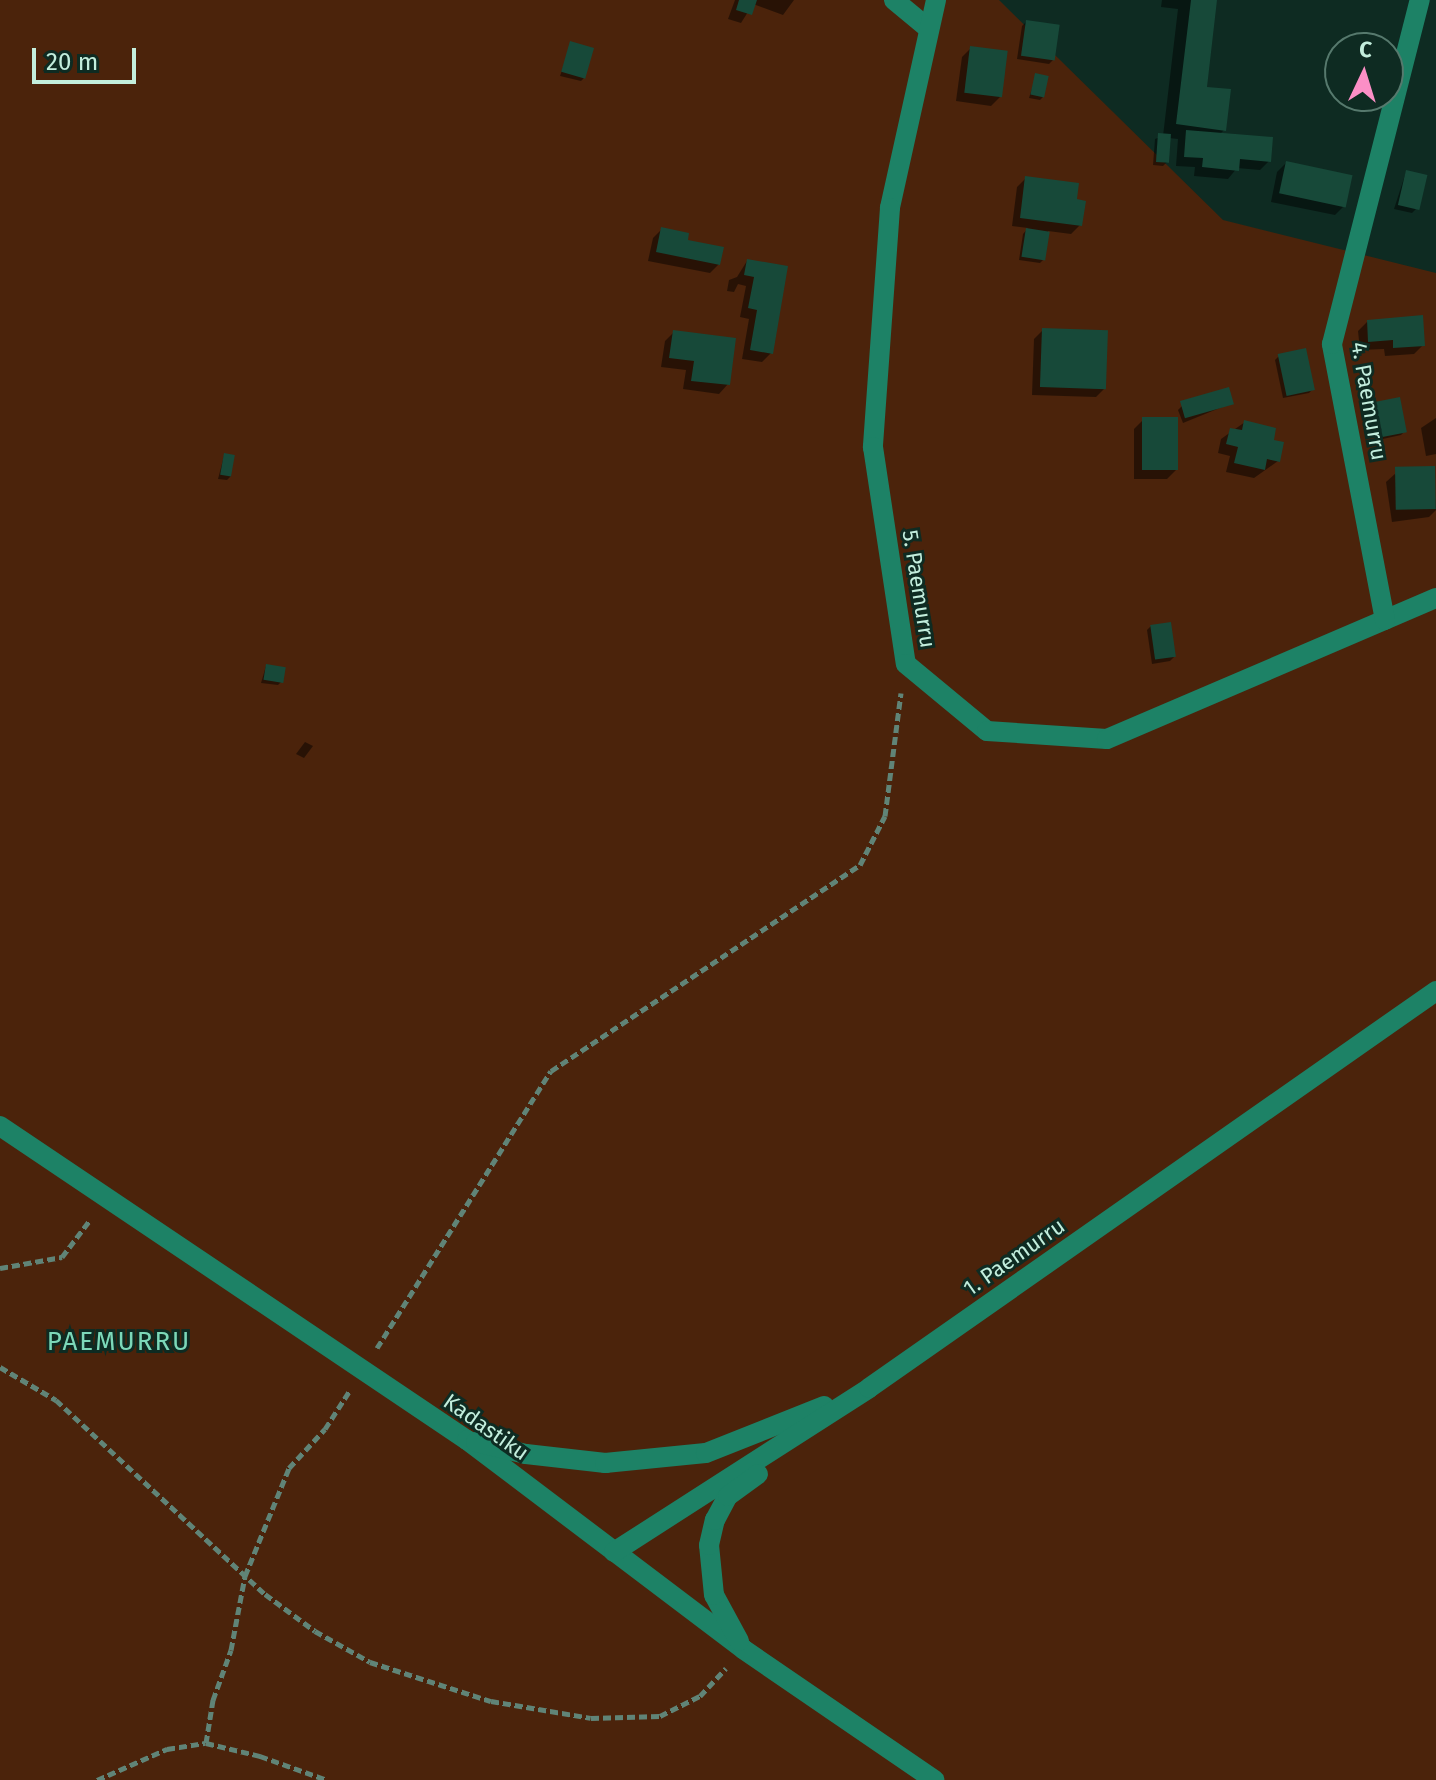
<!DOCTYPE html>
<meta charset="utf-8">
<style>
body{margin:0}
#map{position:relative;width:1436px;height:1780px;overflow:hidden;background:#0e2b22;font-family:"Fira Sans",sans-serif}
div>[style]{position:absolute}
[style*='--x']{left:calc(var(--x)*1px);top:calc(var(--y)*1px);width:calc(var(--w)*1px);rotate:calc(var(--a)*1deg)}
.green>*{inset:0;background:#4b230b}
.shadow>*{inset:0;background:#0007}
.building>*{inset:0;background:#174939;transform-origin:0 0}
.path>*{height:5px;margin-top:-2.5px;transform-origin:0;background:repeating-linear-gradient(90deg,#608477 0 8px,transparent 0 12px)}
.street>*{height:20px;margin:-10px;padding:0 10px;transform-origin:10px;border-radius:10px;background:#1d8266}
span{translate:-50% -50%;white-space:nowrap;text-align:center;line-height:1.15;-webkit-text-stroke:6px #0e2b22;paint-order:stroke}
.street-label{font-size:22px;color:#c3eedd}
.quarter-label{font-size:26px;color:#7cd8b8;letter-spacing:2px}
.north{position:absolute;left:1324px;top:32px;width:80px;height:80px;box-sizing:border-box;background:#0e2b22;border:2px solid #56796d;border-radius:50%;rotate:4deg;font-size:22px;font-weight:700;line-height:32px;text-align:center;color:#c3eedd}
.north::after{content:'';display:block;margin:auto;width:28px;height:36px;background:#fb8fc6;clip-path:polygon(50% 0,100% 100%,50% 72%,0 100%)}
.scale{position:absolute;left:32px;top:48px;width:104px;height:36px;box-sizing:border-box;border:4px solid #c3eedd;border-top:0;padding-left:10px;font-size:24px;line-height:28px;white-space:nowrap;color:#c3eedd;-webkit-text-stroke:6px #0e2b22;paint-order:stroke}
</style>
<div id="map">
<div class="green">
<div style="clip-path:polygon(0 0,999px 0,1223px 220px,1436px 273px,1436px 1780px,0 1780px)"></div>
</div>
<div class="shadow">
<div style="clip-path:polygon(735px 0,794px 0,783px 15px,753px 4px,741px 23px,728px 19px)"></div>
<div style="clip-path:polygon(1162px 0,1215px 0,1204px 88px,1224px 130px,1219px 135px,1269px 161px,1260px 170px,1237px 168px,1228px 179px,1194px 176px,1195px 167px,1176px 166px,1178px 139px,1169px 138px,1167px 162px,1163px 166px,1153px 165px,1155px 139px,1163px 136px,1178px 9px,1161px 7px)"></div>
<div style="clip-path:polygon(1026px 22px,1053px 60px,1049px 64px,1017px 59px,1022px 26px)"></div>
<div style="clip-path:polygon(571px 44px,585px 77px,581px 81px,560px 76px)"></div>
<div style="clip-path:polygon(971px 48px,1000px 97px,991px 106px,956px 101px,962px 57px)"></div>
<div style="clip-path:polygon(1036px 76px,1044px 96px,1040px 100px,1029px 98px)"></div>
<div style="clip-path:polygon(1286px 163px,1344px 206px,1335px 215px,1271px 202px,1277px 172px)"></div>
<div style="clip-path:polygon(1406px 172px,1416px 209px,1412px 213px,1394px 209px)"></div>
<div style="clip-path:polygon(1026px 178px,1075px 201px,1080px 225px,1071px 234px,1048px 231px,1044px 259px,1040px 263px,1019px 260px,1023px 234px,1028px 228px,1012px 226px,1017px 187px)"></div>
<div style="clip-path:polygon(662px 229px,686px 241px,719px 264px,710px 273px,648px 261px,653px 238px)"></div>
<div style="clip-path:polygon(747px 261px,786px 268px,771px 353px,762px 362px,742px 359px,749px 319px,740px 317px,746px 286px,738px 284px,734px 292px,727px 291px,729px 280px,737px 277px)"></div>
<div style="clip-path:polygon(1367px 322px,1423px 345px,1414px 354px,1385px 356px,1384px 349px,1360px 350px,1358px 331px)"></div>
<div style="clip-path:polygon(1043px 330px,1105px 388px,1096px 397px,1032px 395px,1034px 339px)"></div>
<div style="clip-path:polygon(674px 332px,728px 384px,719px 394px,683px 389px,686px 370px,661px 367px,665px 341px)"></div>
<div style="clip-path:polygon(1279px 356px,1313px 389px,1309px 393px,1283px 398px,1275px 360px)"></div>
<div style="clip-path:polygon(1232px 403px,1183px 423px,1178px 410px,1182px 406px)"></div>
<div style="clip-path:polygon(1375px 404px,1405px 431px,1401px 435px,1378px 440px,1371px 408px)"></div>
<div style="clip-path:polygon(1436px 418px,1436px 454px,1426px 456px,1421px 428px)"></div>
<div style="clip-path:polygon(1143px 420px,1176px 470px,1167px 479px,1134px 479px,1134px 429px)"></div>
<div style="clip-path:polygon(1245px 422px,1271px 441px,1278px 461px,1254px 478px,1226px 472px,1230px 456px,1218px 453px,1221px 439px)"></div>
<div style="clip-path:polygon(224px 456px,231px 476px,227px 480px,218px 479px)"></div>
<div style="clip-path:polygon(1433px 468px,1436px 510px,1429px 517px,1392px 522px,1386px 482px,1396px 473px)"></div>
<div style="clip-path:polygon(1151px 626px,1174px 657px,1170px 661px,1152px 664px,1147px 630px)"></div>
<div style="clip-path:polygon(266px 666px,282px 681px,278px 685px,261px 683px)"></div>
<div style="clip-path:polygon(305px 742px,313px 746px,304px 758px,296px 754px)"></div>
</div>
<div class="building">
<div style="clip-path:polygon(739px 0,757px 0,752px 15px,736px 10px)"></div>
<div style="clip-path:polygon(1191px 0,1217px 0,1207px 87px,1231px 89px,1226px 131px,1176px 124px)"></div>
<div style="left:1026px;top:20px;width:34px;height:36px;rotate:8deg"></div>
<div style="left:570px;top:41px;width:25px;height:32px;rotate:16deg"></div>
<div style="left:970px;top:46px;width:38px;height:47px;rotate:7deg"></div>
<div style="left:1035px;top:73px;width:14px;height:22px;rotate:12deg"></div>
<div style="clip-path:polygon(1186px 130px,1273px 137px,1271px 162px,1240px 159px,1239px 171px,1202px 167px,1203px 158px,1184px 157px)"></div>
<div style="left:1158px;top:133px;width:13px;height:29px;rotate:4deg"></div>
<div style="left:1286px;top:161px;width:68px;height:33px;rotate:12deg"></div>
<div style="left:1406px;top:170px;width:22px;height:36px;rotate:13deg"></div>
<div style="clip-path:polygon(1025px 176px,1079px 183px,1077px 199px,1086px 201px,1082px 226px,1020px 218px)"></div>
<div style="clip-path:polygon(661px 227px,689px 233px,688px 240px,724px 247px,720px 265px,656px 252px)"></div>
<div style="left:1026px;top:228px;width:24px;height:29px;rotate:9deg"></div>
<div style="clip-path:polygon(747px 259px,788px 266px,773px 354px,750px 350px,757px 310px,748px 308px,754px 277px,744px 275px)"></div>
<div style="clip-path:polygon(1423px 315px,1425px 346px,1393px 348px,1393px 340px,1368px 342px,1367px 320px)"></div>
<div style="left:1042px;top:328px;width:66px;height:59px;rotate:2deg"></div>
<div style="clip-path:polygon(673px 330px,736px 338px,730px 385px,691px 381px,694px 361px,669px 358px)"></div>
<div style="left:1306px;top:348px;width:43px;height:29px;rotate:78deg"></div>
<div style="left:1229px;top:387px;width:18px;height:51px;rotate:74deg"></div>
<div style="left:1400px;top:397px;width:36px;height:26px;rotate:79deg"></div>
<div style="left:1178px;top:417px;width:53px;height:36px;rotate:90deg"></div>
<div style="clip-path:polygon(1244px 420px,1276px 428px,1274px 440px,1284px 442px,1280px 462px,1267px 459px,1265px 470px,1234px 463px,1238px 447px,1226px 444px,1230px 428px,1242px 430px)"></div>
<div style="left:224px;top:453px;width:11px;height:22px;rotate:10deg"></div>
<div style="left:1435px;top:466px;width:43px;height:40px;rotate:89deg"></div>
<div style="left:1171px;top:622px;width:35px;height:21px;rotate:82deg"></div>
<div style="left:266px;top:664px;width:20px;height:16px;rotate:9deg"></div>
</div>
<div class="path">
<div style="--x:0;--y:1268;--w:63;--a:-10.1"></div>
<div style="--x:62;--y:1257;--w:46;--a:-52.9"></div>
<div style="--x:377;--y:1348;--w:327;--a:-57.9"></div>
<div style="--x:551;--y:1071;--w:371;--a:-33.7"></div>
<div style="--x:860;--y:865;--w:55;--a:-63"></div>
<div style="--x:885;--y:816;--w:124;--a:-82.6"></div>
<div style="--x:0;--y:1367;--w:65;--a:30.5"></div>
<div style="--x:56;--y:1400;--w:285;--a:42.9"></div>
<div style="--x:265;--y:1594;--w:62;--a:36.5"></div>
<div style="--x:315;--y:1631;--w:63;--a:29.4"></div>
<div style="--x:370;--y:1662;--w:127;--a:17.9"></div>
<div style="--x:491;--y:1701;--w:101;--a:9.6"></div>
<div style="--x:591;--y:1718;--w:69;--a:-1.7"></div>
<div style="--x:660;--y:1716;--w:45;--a:-26.6"></div>
<div style="--x:700;--y:1696;--w:38;--a:-47"></div>
<div style="--x:206;--y:1743;--w:44;--a:-80.8"></div>
<div style="--x:213;--y:1700;--w:53;--a:-70.2"></div>
<div style="--x:231;--y:1650;--w:75;--a:-79.3"></div>
<div style="--x:245;--y:1576;--w:117;--a:-67.8"></div>
<div style="--x:289;--y:1468;--w:53;--a:-47.3"></div>
<div style="--x:325;--y:1429;--w:46;--a:-57.3"></div>
<div style="--x:97;--y:1780;--w:77;--a:-23.9"></div>
<div style="--x:167;--y:1749;--w:39;--a:-9"></div>
<div style="--x:206;--y:1743;--w:56;--a:13.5"></div>
<div style="--x:260;--y:1756;--w:71;--a:19.7"></div>
</div>
<div class="street">
<div style="--x:894;--y:0;--w:45;--a:39.6"></div>
<div style="--x:936;--y:0;--w:213;--a:102.5"></div>
<div style="--x:890;--y:208;--w:240;--a:94.1"></div>
<div style="--x:873;--y:447;--w:219;--a:81.4"></div>
<div style="--x:906;--y:664;--w:105;--a:39.6"></div>
<div style="--x:987;--y:731;--w:120;--a:3.8"></div>
<div style="--x:1107;--y:739;--w:358;--a:-23.2"></div>
<div style="--x:1385;--y:620;--w:281;--a:-100.9"></div>
<div style="--x:1332;--y:344;--w:355;--a:-75.7"></div>
<div style="--x:0;--y:1126;--w:563;--a:33.92"></div>
<div style="--x:467;--y:1440;--w:346;--a:37.1"></div>
<div style="--x:743;--y:1649;--w:232;--a:34.4"></div>
<div style="--x:476;--y:1442;--w:51;--a:13.5"></div>
<div style="--x:526;--y:1454;--w:80;--a:6.5"></div>
<div style="--x:605;--y:1463;--w:101;--a:-5.7"></div>
<div style="--x:706;--y:1453;--w:127;--a:-21.7"></div>
<div style="--x:614;--y:1552;--w:303;--a:-32.7"></div>
<div style="--x:869;--y:1388;--w:692;--a:-35"></div>
<div style="--x:739;--y:1641;--w:52;--a:-118.5"></div>
<div style="--x:714;--y:1595;--w:50;--a:-95.7"></div>
<div style="--x:709;--y:1545;--w:26;--a:-77"></div>
<div style="--x:715;--y:1520;--w:27;--a:-62"></div>
<div style="--x:728;--y:1496;--w:37;--a:-36"></div>
</div>
<div class="street-label">
<span style="left:1369px;top:401px;rotate:80deg">4. Paemurru</span>
<span style="left:919px;top:589px;rotate:81deg">5. Paemurru</span>
<span style="left:1014px;top:1257px;rotate:-35deg">1. Paemurru</span>
<span style="left:486px;top:1427px;rotate:35deg">Kadastiku</span>
</div>
<div class="quarter-label">
<span style="left:119px;top:1342px">PAEMURRU</span>
</div>
<div class="north">С</div>
<div class="scale">20 m</div>
</div>
